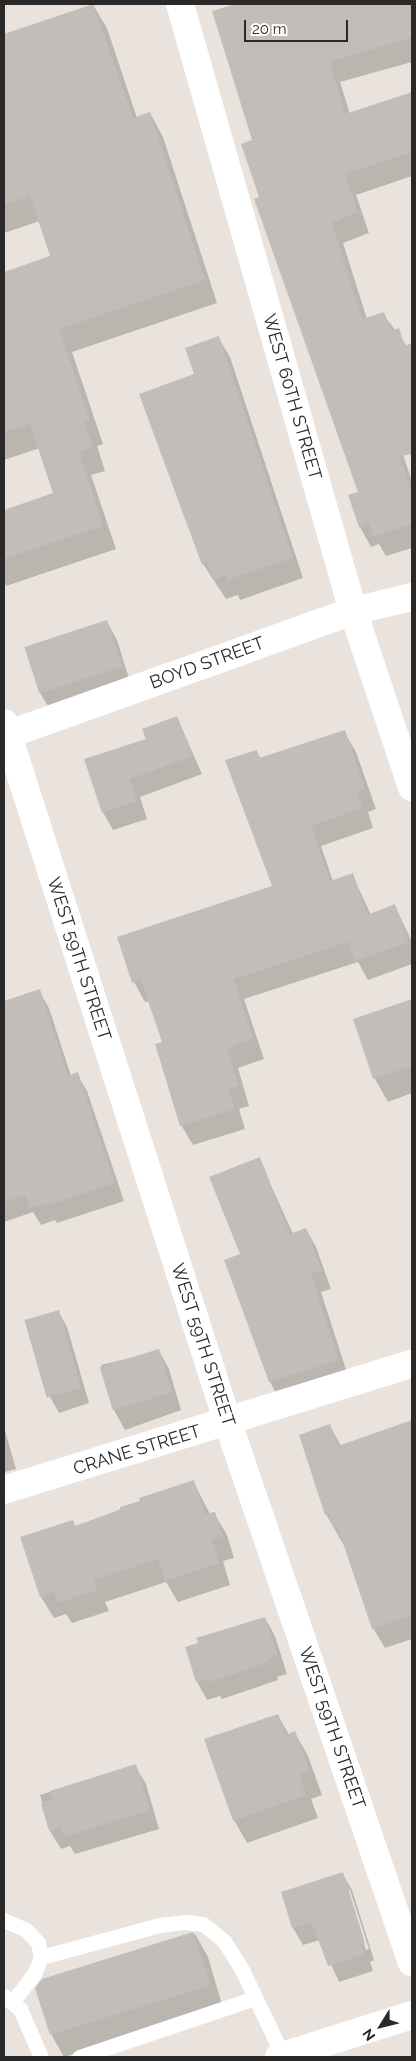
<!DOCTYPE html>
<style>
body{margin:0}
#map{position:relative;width:416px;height:2061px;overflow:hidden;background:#eae3dd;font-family:Raleway,sans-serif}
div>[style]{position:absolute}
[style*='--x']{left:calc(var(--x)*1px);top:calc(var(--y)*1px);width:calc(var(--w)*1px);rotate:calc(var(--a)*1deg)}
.shadow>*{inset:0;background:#0003}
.building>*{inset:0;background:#c2bdb9;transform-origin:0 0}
.service>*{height:15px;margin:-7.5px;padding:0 7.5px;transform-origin:7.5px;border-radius:7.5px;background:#fff}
.minor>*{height:28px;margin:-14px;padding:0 14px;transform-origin:14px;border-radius:14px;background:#fff}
.tertiary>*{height:28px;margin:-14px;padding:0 14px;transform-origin:14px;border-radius:14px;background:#fff}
.secondary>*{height:28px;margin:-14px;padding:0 14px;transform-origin:14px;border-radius:14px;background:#fff}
span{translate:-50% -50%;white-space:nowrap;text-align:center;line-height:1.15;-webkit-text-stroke:4.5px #fff;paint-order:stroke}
.street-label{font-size:18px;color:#292929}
.frame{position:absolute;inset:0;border:5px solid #292929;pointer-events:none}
.north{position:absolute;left:356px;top:2001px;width:50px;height:50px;-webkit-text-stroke:4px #fff;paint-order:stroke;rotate:234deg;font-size:14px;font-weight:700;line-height:20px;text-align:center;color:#292929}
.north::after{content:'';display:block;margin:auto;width:18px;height:22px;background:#292929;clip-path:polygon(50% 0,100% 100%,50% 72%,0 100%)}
.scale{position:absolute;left:244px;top:20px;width:104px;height:22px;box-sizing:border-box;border:2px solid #292929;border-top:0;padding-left:6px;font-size:15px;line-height:18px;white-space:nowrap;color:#292929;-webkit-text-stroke:4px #fff;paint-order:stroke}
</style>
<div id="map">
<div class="shadow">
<div style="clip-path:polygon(240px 4px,412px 4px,412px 62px,340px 82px,350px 114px,412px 93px,412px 176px,356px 195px,369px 233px,343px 243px,367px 319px,383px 314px,407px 346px,412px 344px,412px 400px,399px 404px,412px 445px,412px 448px,402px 452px,412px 481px,412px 548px,386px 556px,379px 544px,371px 547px,360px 527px,350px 496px,360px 493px,330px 404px,321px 387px,261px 198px,253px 141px,214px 12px)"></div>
<div style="clip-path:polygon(93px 5px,107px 28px,137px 118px,150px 113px,163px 137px,217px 303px,72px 352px,103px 444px,97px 446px,105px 471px,91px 475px,116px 549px,6px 586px,4px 581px,4px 511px,55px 494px,40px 448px,4px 460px,4px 358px,13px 355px,4px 328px,4px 279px,52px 257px,40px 221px,4px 233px,4px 36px)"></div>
<div style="clip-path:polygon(218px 337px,230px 357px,303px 578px,240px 600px,238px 595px,226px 599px,203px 564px,196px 375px)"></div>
<div style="clip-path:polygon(107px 622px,117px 640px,131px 685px,51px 711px,40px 693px)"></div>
<div style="clip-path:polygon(177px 717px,202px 774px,140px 797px,147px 819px,113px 830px,103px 812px,147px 740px)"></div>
<div style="clip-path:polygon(344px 732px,356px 752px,376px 809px,368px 812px,373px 828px,321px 846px,333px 881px,352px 874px,371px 915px,395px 906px,412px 942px,412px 964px,368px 980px,358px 962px,244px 999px,264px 1059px,238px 1068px,249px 1106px,239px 1109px,245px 1129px,193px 1145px,181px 1125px,163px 1043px,150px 1001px,145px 1002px,134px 982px,274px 887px,256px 751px,261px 759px)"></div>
<div style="clip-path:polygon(39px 991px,49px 1008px,71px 1076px,77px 1074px,87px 1091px,124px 1201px,57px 1223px,55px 1220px,41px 1225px,33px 1212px,4px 1222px,4px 1172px,22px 1166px,4px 1115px,4px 1002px)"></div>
<div style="clip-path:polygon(412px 1000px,412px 1093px,388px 1102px,375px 1079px,354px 1019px)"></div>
<div style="clip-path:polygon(259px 1159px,293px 1234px,306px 1229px,316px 1247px,331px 1289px,321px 1292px,349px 1379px,280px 1400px,270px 1382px,242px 1255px)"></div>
<div style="clip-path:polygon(58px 1311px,67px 1327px,89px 1403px,59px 1413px,50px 1397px)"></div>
<div style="clip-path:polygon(159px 1351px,169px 1369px,181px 1410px,125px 1430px,115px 1412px,101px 1365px)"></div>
<div style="clip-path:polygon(412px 1421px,412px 1639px,385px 1648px,373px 1628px,346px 1549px,326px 1514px,330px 1426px,341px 1446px)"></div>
<div style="clip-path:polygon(4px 1427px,16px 1469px,4px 1472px)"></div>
<div style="clip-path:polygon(193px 1481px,210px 1514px,214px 1513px,227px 1535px,234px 1558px,223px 1561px,230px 1585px,178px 1602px,166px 1582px,105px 1602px,109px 1611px,72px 1623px,66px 1614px,54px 1618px,41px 1597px,21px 1538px,75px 1527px)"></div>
<div style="clip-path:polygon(265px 1618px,275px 1636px,287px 1674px,277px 1677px,278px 1680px,222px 1699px,220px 1696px,207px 1700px,197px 1682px,186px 1648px)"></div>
<div style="clip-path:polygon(278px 1715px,289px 1735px,295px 1733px,308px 1756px,322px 1795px,311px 1799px,318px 1818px,247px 1843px,234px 1820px)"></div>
<div style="clip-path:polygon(135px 1766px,146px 1784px,159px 1829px,75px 1854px,70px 1846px,61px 1849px,50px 1831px,40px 1795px)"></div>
<div style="clip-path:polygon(evenodd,342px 1873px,352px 1890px,374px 1960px,370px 1962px,373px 1971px,339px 1982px,320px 1940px,303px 1945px,293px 1928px,282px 1893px,342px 1873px,347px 1890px,350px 1890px,369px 1949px,366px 1950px,347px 1890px)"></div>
<div style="clip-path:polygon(195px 1934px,208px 1957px,223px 2008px,64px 2057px,51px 2034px,43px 1980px)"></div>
</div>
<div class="building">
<div style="clip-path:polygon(93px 4px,133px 118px,150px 112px,205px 280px,59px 329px,90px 420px,84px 422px,93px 447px,79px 452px,103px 526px,4px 559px,4px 510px,53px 493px,30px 424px,4px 432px,4px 272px,50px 256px,30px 196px,4px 205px,4px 34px)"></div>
<div style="clip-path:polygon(236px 4px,412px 4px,412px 37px,330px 62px,345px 114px,412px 92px,412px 152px,345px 174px,358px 212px,332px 223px,362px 319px,384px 312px,391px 331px,399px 328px,405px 346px,412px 343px,412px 454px,400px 456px,412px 493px,412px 524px,373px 537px,369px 523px,359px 527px,348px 495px,358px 492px,254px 199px,259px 197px,241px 144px,252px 140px,212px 11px)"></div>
<div style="clip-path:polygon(219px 336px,293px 558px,227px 580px,226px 575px,213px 580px,208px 563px,202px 565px,139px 394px,194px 374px,185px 348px)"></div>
<div style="left:107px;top:620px;width:49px;height:87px;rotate:72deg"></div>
<div style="clip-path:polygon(177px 716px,193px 756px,130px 779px,137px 801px,102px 813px,84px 759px,146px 739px,142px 729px)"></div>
<div style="clip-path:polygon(345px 730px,365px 789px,357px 792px,362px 808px,311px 826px,330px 881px,353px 873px,367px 915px,395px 904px,409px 942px,355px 961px,348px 942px,234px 979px,253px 1039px,227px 1048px,239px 1086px,228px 1089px,235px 1109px,180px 1126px,155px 1044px,162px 1042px,141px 980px,132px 983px,117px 937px,272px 886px,225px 760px,257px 750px,259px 758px)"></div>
<div style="clip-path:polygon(40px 989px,68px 1076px,78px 1072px,115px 1183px,46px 1206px,45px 1203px,29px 1208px,25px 1195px,4px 1202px,4px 1001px)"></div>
<div style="clip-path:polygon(412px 999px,412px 1066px,373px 1079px,353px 1019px)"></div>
<div style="clip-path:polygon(260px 1157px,290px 1234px,306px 1228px,322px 1271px,311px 1274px,339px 1360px,269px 1382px,224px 1260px,240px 1254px,209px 1177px)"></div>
<div style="left:59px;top:1310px;width:81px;height:36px;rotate:74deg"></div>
<div style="left:159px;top:1349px;width:45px;height:62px;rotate:73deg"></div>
<div style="clip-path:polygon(412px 1420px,412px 1615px,372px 1629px,338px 1528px,334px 1529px,328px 1514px,325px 1515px,299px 1435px,330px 1424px,338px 1446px)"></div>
<div style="clip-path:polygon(194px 1480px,205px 1514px,215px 1512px,223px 1536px,212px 1539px,219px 1563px,165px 1581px,158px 1559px,94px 1580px,97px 1590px,58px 1603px,54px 1592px,40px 1597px,20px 1537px,73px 1520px,75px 1526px,120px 1510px,120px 1507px,140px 1501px,139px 1498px)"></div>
<div style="clip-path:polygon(265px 1617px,278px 1656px,268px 1659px,269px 1662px,210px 1682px,209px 1678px,196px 1682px,185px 1647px,198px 1643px,196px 1638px)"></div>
<div style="clip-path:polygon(278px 1714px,286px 1735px,295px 1731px,310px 1772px,299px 1775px,306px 1795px,233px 1821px,204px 1739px)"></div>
<div style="clip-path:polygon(136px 1764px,150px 1810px,64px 1837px,61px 1828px,49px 1831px,41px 1804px,53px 1800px,50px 1791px)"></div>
<div style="clip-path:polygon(343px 1872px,365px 1943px,362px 1945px,365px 1954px,328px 1966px,312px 1923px,292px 1928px,281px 1892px)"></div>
<div style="clip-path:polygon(193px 1932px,211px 1985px,50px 2035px,35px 1988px,42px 1979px)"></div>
</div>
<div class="service">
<div style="--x:4;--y:1920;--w:24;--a:24"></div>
<div style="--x:26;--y:1930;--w:18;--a:47"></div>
<div style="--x:38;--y:1943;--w:14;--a:78"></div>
<div style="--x:41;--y:1957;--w:18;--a:112"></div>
<div style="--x:34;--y:1974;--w:36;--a:128"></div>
<div style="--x:41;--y:1957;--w:123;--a:-15.1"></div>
<div style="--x:160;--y:1925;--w:26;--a:-7"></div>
<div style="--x:186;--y:1922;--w:17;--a:7"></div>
<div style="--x:203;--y:1924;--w:27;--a:39"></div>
<div style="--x:224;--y:1941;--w:36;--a:58"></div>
<div style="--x:243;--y:1972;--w:93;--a:64.5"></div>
<div style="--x:4;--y:1996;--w:21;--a:39"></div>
<div style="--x:20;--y:2009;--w:52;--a:66.4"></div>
<div style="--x:79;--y:2057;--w:186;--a:-18.5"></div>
</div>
<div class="minor">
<div style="--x:180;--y:4;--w:631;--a:74.09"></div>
<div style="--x:353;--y:611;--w:186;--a:71.5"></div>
<div style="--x:4;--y:736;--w:371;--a:-19.7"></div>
<div style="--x:353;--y:611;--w:61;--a:-13.3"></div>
<div style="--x:4;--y:1490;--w:427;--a:-17.2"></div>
</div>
<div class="tertiary">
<div style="--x:4;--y:723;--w:735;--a:72.26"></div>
<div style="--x:228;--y:1423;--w:570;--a:71.18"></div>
</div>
<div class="secondary">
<div style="--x:279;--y:2057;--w:139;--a:-17.5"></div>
</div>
<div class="street-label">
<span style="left:292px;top:397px;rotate:74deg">WEST 60TH STREET</span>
<span style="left:207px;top:663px;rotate:-20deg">BOYD STREET</span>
<span style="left:79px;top:959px;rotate:72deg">WEST 59TH STREET</span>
<span style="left:203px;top:1345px;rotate:72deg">WEST 59TH STREET</span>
<span style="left:137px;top:1450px;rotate:-17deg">CRANE STREET</span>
<span style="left:332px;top:1728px;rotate:71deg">WEST 59TH STREET</span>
</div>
<div class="frame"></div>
<div class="north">N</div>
<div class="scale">20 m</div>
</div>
